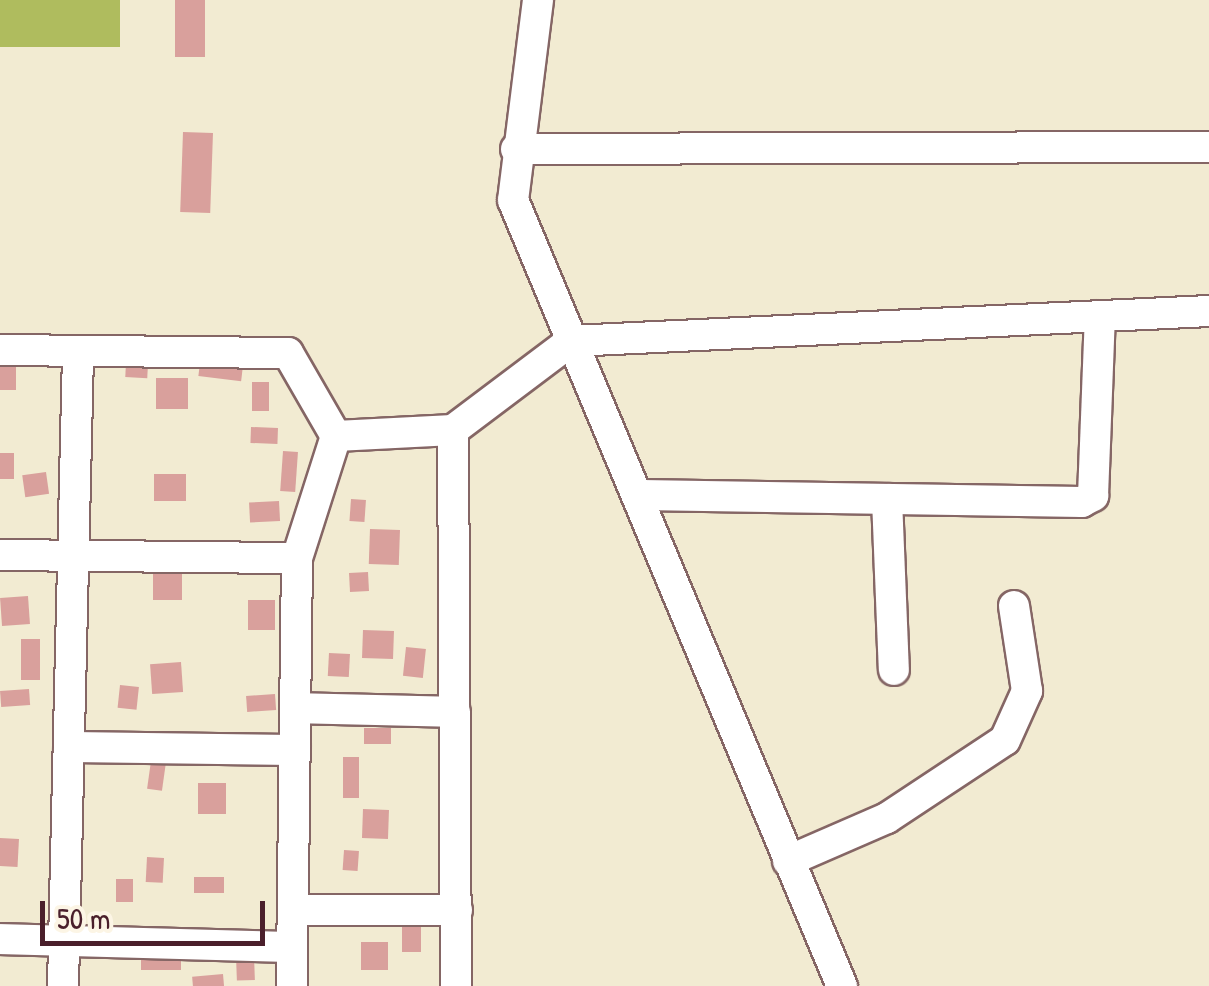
<!DOCTYPE html>
<style>
body{margin:0}
#map{position:relative;width:1209px;height:986px;overflow:hidden;background:#f2ebd2;font-family:"Patrick Hand",sans-serif}
div>[style]{position:absolute}
[style*='--x']{left:calc(var(--x)*1px);top:calc(var(--y)*1px);width:calc(var(--w)*1px);rotate:calc(var(--a)*1deg)}
.green>*{inset:0;background:#afbc5e;transform-origin:0 0}
.building>*{inset:0;background:#d9a09c;transform-origin:0 0}
.roads{filter:drop-shadow(2px 0 #856665) drop-shadow(-2px 0 #856665) drop-shadow(0 2px #856665) drop-shadow(0 -2px #856665)}
.minor>*{height:30px;margin:-15px;padding:0 15px;transform-origin:15px;border-radius:15px;background:#fff}
span{translate:-50% -50%;white-space:nowrap;text-align:center;line-height:1.15;-webkit-text-stroke:10px #fcf5e5;paint-order:stroke}
.scale{position:absolute;left:40px;top:901px;width:225px;height:45px;box-sizing:border-box;border:5px solid #4a1f2b;border-top:0;padding-left:12px;font-size:30px;line-height:35px;white-space:nowrap;color:#4a1f2b;-webkit-text-stroke:8px #fcf5e5;paint-order:stroke}
</style>
<div id="map">
<div class="green">
<div style="left:0;top:0;width:120px;height:47px"></div>
</div>
<div class="building">
<div style="left:175px;top:0;width:30px;height:57px"></div>
<div style="left:183px;top:132px;width:30px;height:80px;rotate:2deg"></div>
<div style="left:0;top:360px;width:16px;height:30px"></div>
<div style="left:126px;top:363px;width:22px;height:14px;rotate:3deg"></div>
<div style="left:200px;top:363px;width:43px;height:13px;rotate:7deg"></div>
<div style="left:156px;top:378px;width:32px;height:31px"></div>
<div style="left:252px;top:382px;width:17px;height:29px"></div>
<div style="left:251px;top:427px;width:27px;height:16px;rotate:2deg"></div>
<div style="left:283px;top:451px;width:15px;height:40px;rotate:4deg"></div>
<div style="left:0;top:453px;width:14px;height:26px"></div>
<div style="left:46px;top:472px;width:22px;height:24px;rotate:82deg"></div>
<div style="left:186px;top:474px;width:27px;height:32px;rotate:90deg"></div>
<div style="left:351px;top:499px;width:15px;height:22px;rotate:4deg"></div>
<div style="left:279px;top:501px;width:20px;height:30px;rotate:87deg"></div>
<div style="left:370px;top:529px;width:30px;height:35px;rotate:2deg"></div>
<div style="left:368px;top:572px;width:19px;height:19px;rotate:87deg"></div>
<div style="left:153px;top:573px;width:29px;height:27px"></div>
<div style="left:28px;top:596px;width:28px;height:28px;rotate:86deg"></div>
<div style="left:248px;top:600px;width:27px;height:30px"></div>
<div style="left:363px;top:630px;width:31px;height:28px;rotate:2deg"></div>
<div style="left:21px;top:639px;width:19px;height:41px"></div>
<div style="left:406px;top:647px;width:20px;height:29px;rotate:6deg"></div>
<div style="left:329px;top:653px;width:21px;height:23px;rotate:3deg"></div>
<div style="left:181px;top:662px;width:30px;height:31px;rotate:86deg"></div>
<div style="left:120px;top:685px;width:19px;height:23px;rotate:6deg"></div>
<div style="left:29px;top:689px;width:16px;height:29px;rotate:86deg"></div>
<div style="left:275px;top:694px;width:16px;height:29px;rotate:86deg"></div>
<div style="left:391px;top:728px;width:16px;height:27px;rotate:90deg"></div>
<div style="left:343px;top:757px;width:16px;height:41px"></div>
<div style="left:151px;top:761px;width:15px;height:28px;rotate:8deg"></div>
<div style="left:226px;top:783px;width:31px;height:28px;rotate:90deg"></div>
<div style="left:363px;top:809px;width:26px;height:29px;rotate:2deg"></div>
<div style="left:0;top:838px;width:19px;height:28px;rotate:3deg"></div>
<div style="left:344px;top:850px;width:15px;height:20px;rotate:4deg"></div>
<div style="left:147px;top:857px;width:17px;height:25px;rotate:3deg"></div>
<div style="left:224px;top:877px;width:16px;height:30px;rotate:90deg"></div>
<div style="left:116px;top:879px;width:17px;height:23px"></div>
<div style="left:402px;top:925px;width:19px;height:27px"></div>
<div style="left:361px;top:942px;width:27px;height:28px"></div>
<div style="left:141px;top:953px;width:40px;height:17px"></div>
<div style="left:254px;top:955px;width:25px;height:18px;rotate:88deg"></div>
<div style="left:223px;top:974px;width:12px;height:31px;rotate:85deg"></div>
</div>
<div class="roads">
<div class="minor">
<div style="--x:538;--y:0;--w:202;--a:97.1"></div>
<div style="--x:513;--y:200;--w:852;--a:67.29"></div>
<div style="--x:516;--y:149;--w:693;--a:-0.17"></div>
<div style="--x:0;--y:350;--w:288;--a:0.6"></div>
<div style="--x:288;--y:353;--w:96;--a:60"></div>
<div style="--x:336;--y:436;--w:128;--a:107.7"></div>
<div style="--x:297;--y:558;--w:428;--a:90.7"></div>
<div style="--x:453;--y:430;--w:556;--a:89.69"></div>
<div style="--x:336;--y:436;--w:117;--a:-2.9"></div>
<div style="--x:453;--y:430;--w:148;--a:-37"></div>
<div style="--x:571;--y:341;--w:639;--a:-2.69"></div>
<div style="--x:641;--y:495;--w:441;--a:0.9"></div>
<div style="--x:1082;--y:502;--w:13;--a:-29"></div>
<div style="--x:1093;--y:496;--w:180;--a:-87.8"></div>
<div style="--x:887;--y:499;--w:171;--a:87.7"></div>
<div style="--x:0;--y:555;--w:297;--a:0.6"></div>
<div style="--x:296;--y:708;--w:159;--a:1.4"></div>
<div style="--x:69;--y:747;--w:226;--a:0.8"></div>
<div style="--x:788;--y:861;--w:108;--a:-23.5"></div>
<div style="--x:887;--y:818;--w:141;--a:-33.5"></div>
<div style="--x:1005;--y:740;--w:54;--a:-65.8"></div>
<div style="--x:1027;--y:691;--w:86;--a:-98.7"></div>
<div style="--x:294;--y:910;--w:163;--a:0"></div>
<div style="--x:0;--y:939;--w:292;--a:1.6"></div>
<div style="--x:63;--y:986;--w:634;--a:-88.64"></div>
</div>
</div>
<div class="scale">50 m</div>
</div>
